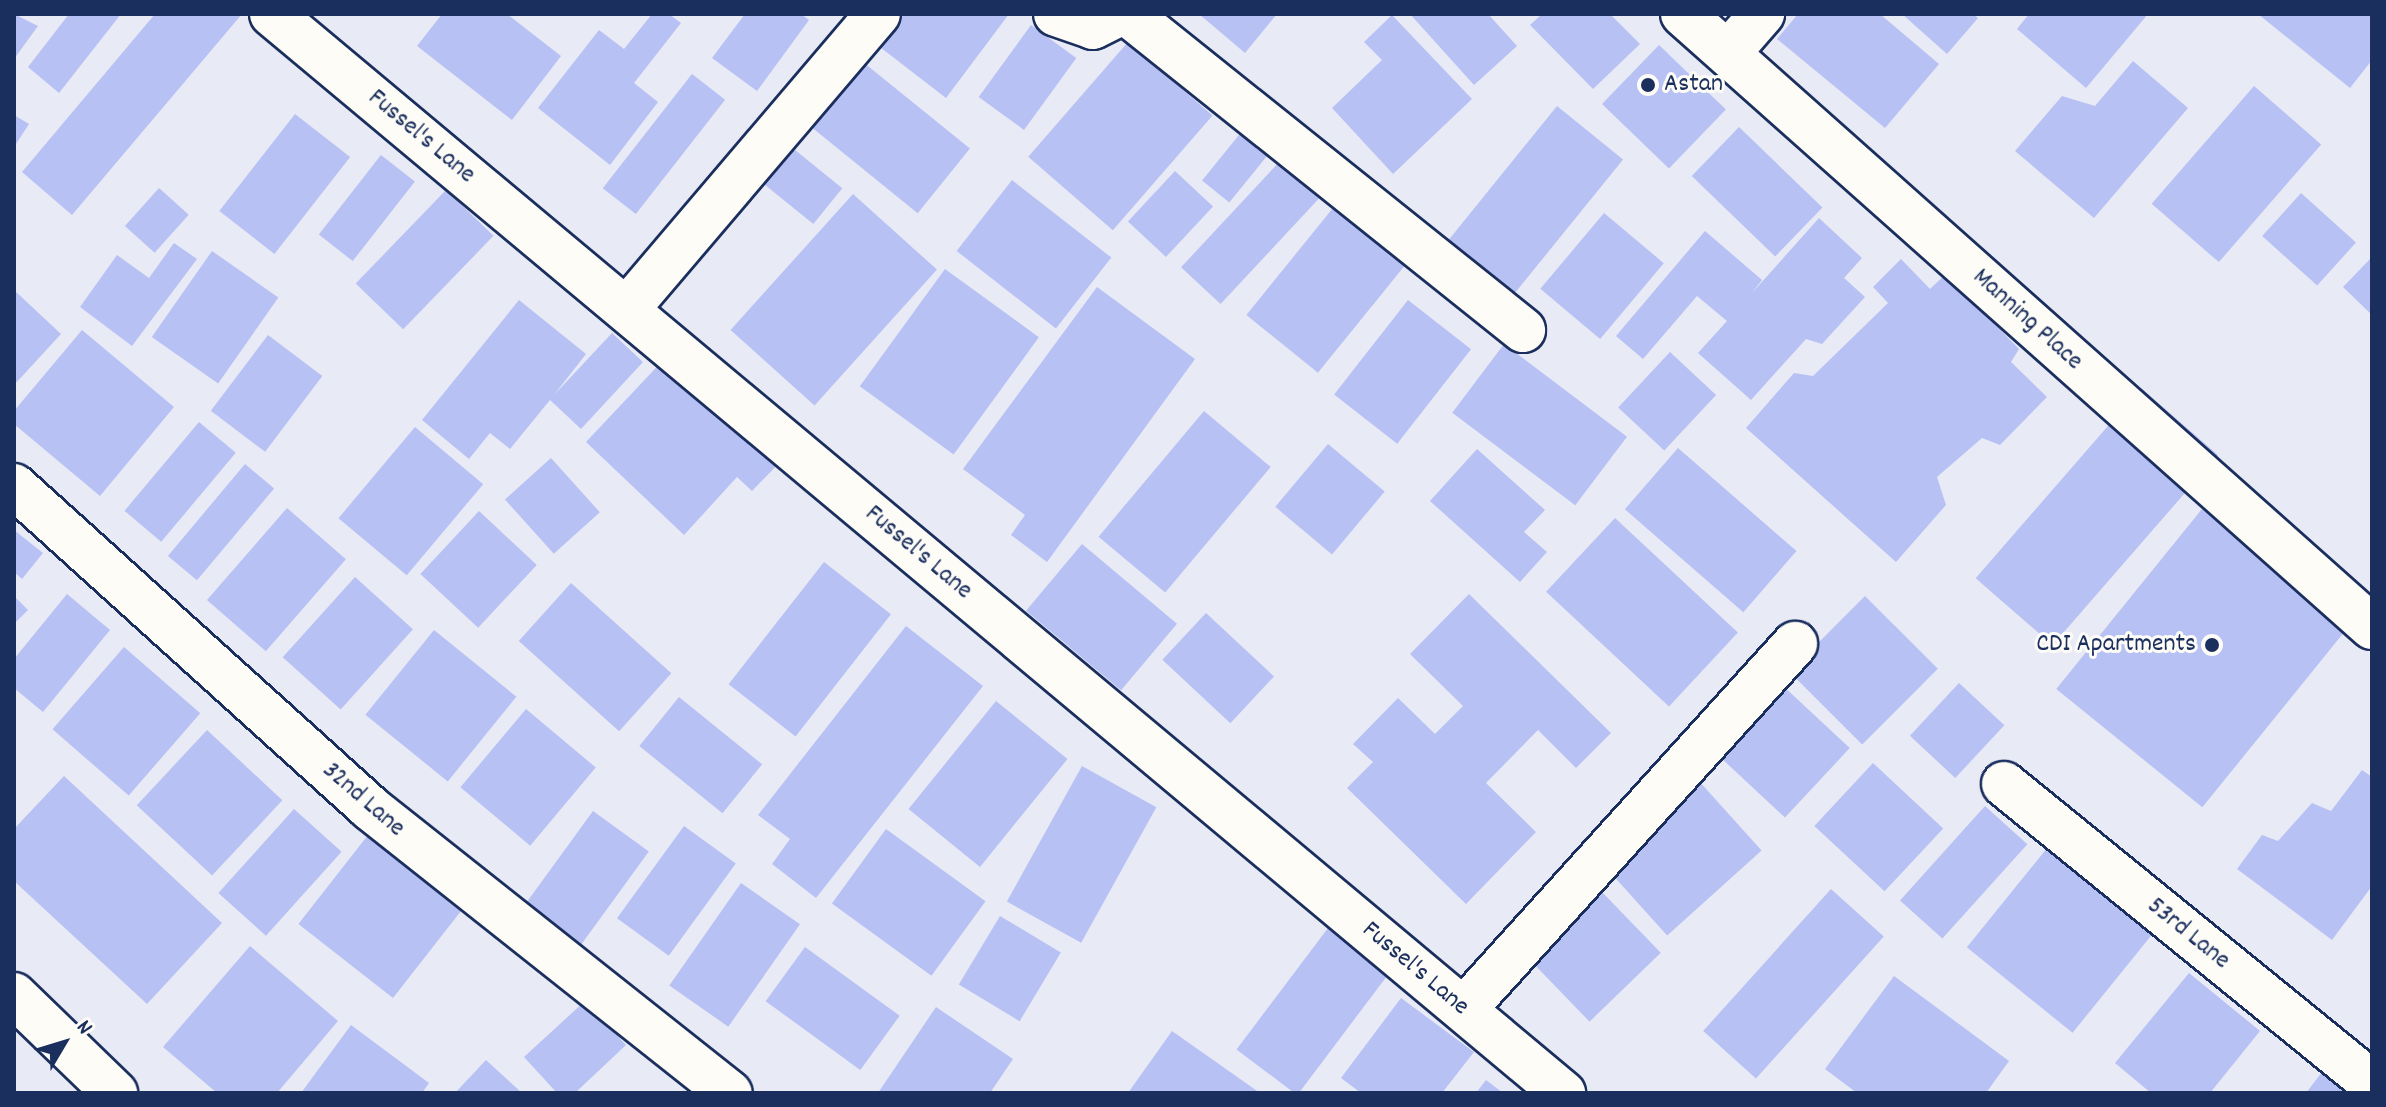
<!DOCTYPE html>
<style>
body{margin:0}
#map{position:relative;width:2386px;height:1107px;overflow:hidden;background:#e8eaf6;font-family:Dekko,sans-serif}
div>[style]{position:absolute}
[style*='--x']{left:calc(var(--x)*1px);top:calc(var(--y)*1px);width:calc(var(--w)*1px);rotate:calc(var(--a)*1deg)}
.building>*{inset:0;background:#b8c1f3;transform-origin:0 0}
.roads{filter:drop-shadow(2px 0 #1b2f5e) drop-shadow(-2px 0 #1b2f5e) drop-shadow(0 2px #1b2f5e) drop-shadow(0 -2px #1b2f5e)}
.minor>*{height:44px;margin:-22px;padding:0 22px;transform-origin:22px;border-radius:22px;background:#fdfcf7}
.dots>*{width:22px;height:22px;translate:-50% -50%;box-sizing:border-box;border:4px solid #fdfcf7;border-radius:50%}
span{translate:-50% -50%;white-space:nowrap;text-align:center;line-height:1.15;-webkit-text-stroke:6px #fdfcf7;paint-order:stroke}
.poi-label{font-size:26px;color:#1b2f5e}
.left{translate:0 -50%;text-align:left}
.right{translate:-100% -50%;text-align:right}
.street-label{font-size:26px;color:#1b2f5e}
.frame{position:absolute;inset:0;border:16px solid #1b2f5e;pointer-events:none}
.north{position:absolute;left:24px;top:1003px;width:80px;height:80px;-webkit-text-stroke:6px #fdfcf7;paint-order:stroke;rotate:52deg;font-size:22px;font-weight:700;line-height:32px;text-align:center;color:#1b2f5e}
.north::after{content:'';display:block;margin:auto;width:28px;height:36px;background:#1b2f5e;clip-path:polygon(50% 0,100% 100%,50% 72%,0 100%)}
</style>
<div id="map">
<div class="building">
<div style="clip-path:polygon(14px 14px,38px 26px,14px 59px)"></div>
<div style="clip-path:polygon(69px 14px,121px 14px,59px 93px,28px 67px)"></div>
<div style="clip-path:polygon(155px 14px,242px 14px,72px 215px,22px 172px)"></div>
<div style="clip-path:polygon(442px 14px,507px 14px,561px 56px,512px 120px,417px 46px)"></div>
<div style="clip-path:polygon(652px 14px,669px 14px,681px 23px,634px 83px,658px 102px,610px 165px,538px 108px,599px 30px,624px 49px)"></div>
<div style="clip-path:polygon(745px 14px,801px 14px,809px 20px,757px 91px,712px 58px)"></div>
<div style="clip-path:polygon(899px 14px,1009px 14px,946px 98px,876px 44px)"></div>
<div style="clip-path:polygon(1199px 14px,1277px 14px,1245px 53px)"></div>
<div style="clip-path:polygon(1410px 14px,1488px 14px,1517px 46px,1474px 85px)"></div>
<div style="clip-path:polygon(1542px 14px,1610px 14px,1640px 44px,1593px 89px,1530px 25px)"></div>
<div style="clip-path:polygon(1798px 14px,1880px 14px,1939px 64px,1885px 128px,1777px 39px)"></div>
<div style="clip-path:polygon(1902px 14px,1973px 14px,1978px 18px,1947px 54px)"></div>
<div style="clip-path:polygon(2029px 14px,2148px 14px,2086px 88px,2017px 29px)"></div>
<div style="clip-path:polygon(2258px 14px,2372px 14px,2372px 60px,2350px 88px)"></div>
<div style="clip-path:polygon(1392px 15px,1472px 99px,1393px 174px,1332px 108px,1382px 60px,1364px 42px)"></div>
<div style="left:1031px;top:25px;width:56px;height:89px;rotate:36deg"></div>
<div style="left:1128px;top:42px;width:112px;height:152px;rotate:41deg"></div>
<div style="left:1659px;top:45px;width:93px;height:82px;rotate:44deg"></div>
<div style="left:858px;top:58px;width:144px;height:83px;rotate:39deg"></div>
<div style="clip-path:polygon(2133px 61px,2188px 108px,2094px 218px,2015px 151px,2062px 96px,2095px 106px)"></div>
<div style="left:692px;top:74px;width:42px;height:145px;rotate:38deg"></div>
<div style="left:2254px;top:86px;width:89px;height:156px;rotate:41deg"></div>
<div style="left:1557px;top:106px;width:85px;height:180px;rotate:39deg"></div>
<div style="left:295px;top:114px;width:70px;height:123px;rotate:38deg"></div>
<div style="clip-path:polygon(14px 115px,29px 124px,14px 147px)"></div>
<div style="left:1739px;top:127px;width:116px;height:68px;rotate:44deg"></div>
<div style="left:1243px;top:130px;width:35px;height:65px;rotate:39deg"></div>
<div style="left:784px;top:141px;width:75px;height:46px;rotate:39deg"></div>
<div style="left:381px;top:155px;width:43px;height:101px;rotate:38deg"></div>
<div style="left:1282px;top:159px;width:54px;height:148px;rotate:43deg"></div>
<div style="left:1175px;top:171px;width:52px;height:69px;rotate:43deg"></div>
<div style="left:1012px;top:180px;width:126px;height:90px;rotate:38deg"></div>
<div style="left:159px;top:188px;width:40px;height:51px;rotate:42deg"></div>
<div style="left:446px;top:190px;width:66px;height:130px;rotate:44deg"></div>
<div style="left:2301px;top:193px;width:74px;height:58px;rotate:42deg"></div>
<div style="left:853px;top:194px;width:113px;height:183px;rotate:42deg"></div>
<div style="left:1337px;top:203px;width:92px;height:144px;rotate:39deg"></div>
<div style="left:1604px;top:213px;width:78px;height:99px;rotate:40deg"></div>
<div style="clip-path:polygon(1819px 218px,1862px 258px,1844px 278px,1865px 297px,1822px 344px,1806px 339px,1751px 400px,1698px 353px,1727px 321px,1697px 296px,1643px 359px,1616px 336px,1705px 231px,1762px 280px,1752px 293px)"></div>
<div style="clip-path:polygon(174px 243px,197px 259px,132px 346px,80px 307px,117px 255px,149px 278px)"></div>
<div style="left:212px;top:251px;width:81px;height:105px;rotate:35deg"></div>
<div style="clip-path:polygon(2372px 257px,2372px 315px,2343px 287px)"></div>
<div style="clip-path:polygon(1901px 259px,1930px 289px,1946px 274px,2019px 349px,2011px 362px,2047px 397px,2000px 445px,1982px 438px,1937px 477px,1946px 505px,1896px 562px,1746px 428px,1794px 373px,1813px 376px,1888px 303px,1873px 287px)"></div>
<div style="left:945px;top:269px;width:116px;height:145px;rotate:36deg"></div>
<div style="clip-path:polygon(1097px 287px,1195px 359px,1047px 562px,1011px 535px,1025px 515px,963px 469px)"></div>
<div style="clip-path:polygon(14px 290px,61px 334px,14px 385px)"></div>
<div style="clip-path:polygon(519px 300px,586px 354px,554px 395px,612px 333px,643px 362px,581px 429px,550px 400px,510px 449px,490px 433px,469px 459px,422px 420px)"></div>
<div style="left:1408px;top:300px;width:80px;height:120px;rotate:38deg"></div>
<div style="clip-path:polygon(82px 330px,174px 407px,100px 496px,14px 424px,14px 411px)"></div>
<div style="left:268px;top:335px;width:68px;height:95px;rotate:37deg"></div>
<div style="left:1504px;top:344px;width:154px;height:86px;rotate:37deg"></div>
<div style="left:1670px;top:352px;width:63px;height:76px;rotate:43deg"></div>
<div style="clip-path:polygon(669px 354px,783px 459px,752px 491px,737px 477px,684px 535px,586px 442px)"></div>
<div style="left:2141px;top:388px;width:102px;height:252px;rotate:41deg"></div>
<div style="left:1204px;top:411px;width:87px;height:164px;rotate:40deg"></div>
<div style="left:199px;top:422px;width:48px;height:116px;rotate:40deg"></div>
<div style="left:415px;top:427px;width:89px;height:119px;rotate:40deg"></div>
<div style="left:1328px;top:444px;width:74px;height:82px;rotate:40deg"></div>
<div style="left:1678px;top:448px;width:157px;height:81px;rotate:41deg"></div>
<div style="clip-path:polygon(1477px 449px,1545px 510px,1524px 532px,1547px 552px,1520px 582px,1430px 501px)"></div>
<div style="left:551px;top:458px;width:73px;height:62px;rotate:48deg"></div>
<div style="left:245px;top:464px;width:38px;height:120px;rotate:40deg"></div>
<div style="left:2223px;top:483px;width:188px;height:265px;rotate:39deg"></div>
<div style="left:287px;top:508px;width:78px;height:122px;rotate:41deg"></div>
<div style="left:479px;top:511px;width:79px;height:86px;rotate:43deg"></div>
<div style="left:1615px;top:518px;width:168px;height:101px;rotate:43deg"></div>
<div style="clip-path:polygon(14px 530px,43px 553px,22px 579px,14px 572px)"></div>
<div style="left:1082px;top:544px;width:124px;height:87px;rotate:40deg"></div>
<div style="left:824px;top:562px;width:85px;height:155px;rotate:38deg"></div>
<div style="left:355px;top:577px;width:78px;height:108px;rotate:42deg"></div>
<div style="left:571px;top:583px;width:135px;height:78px;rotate:42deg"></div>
<div style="clip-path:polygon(67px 594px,110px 630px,43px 712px,14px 688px,14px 659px)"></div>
<div style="clip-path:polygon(1469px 594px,1611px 733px,1576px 768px,1538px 730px,1486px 783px,1536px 832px,1466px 904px,1347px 788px,1373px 762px,1353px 744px,1398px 698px,1435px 734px,1463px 706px,1410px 654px)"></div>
<div style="clip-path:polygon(14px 596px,28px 610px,14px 624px)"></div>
<div style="left:1865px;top:596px;width:103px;height:107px;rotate:45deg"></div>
<div style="left:1206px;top:613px;width:93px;height:64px;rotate:43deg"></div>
<div style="clip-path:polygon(906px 626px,983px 686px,816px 898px,772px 864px,790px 839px,758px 815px)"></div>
<div style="left:434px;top:630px;width:106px;height:109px;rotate:39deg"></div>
<div style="left:124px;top:647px;width:101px;height:109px;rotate:41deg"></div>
<div style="left:1959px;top:683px;width:62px;height:72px;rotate:43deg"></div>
<div style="left:1781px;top:684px;width:94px;height:95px;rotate:43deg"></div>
<div style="left:679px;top:697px;width:107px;height:63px;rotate:39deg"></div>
<div style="left:996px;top:701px;width:92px;height:139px;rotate:39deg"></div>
<div style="left:526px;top:709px;width:91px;height:102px;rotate:40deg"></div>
<div style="left:207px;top:730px;width:103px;height:103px;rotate:43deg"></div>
<div style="left:1873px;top:763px;width:96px;height:86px;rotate:43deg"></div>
<div style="left:1082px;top:766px;width:85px;height:155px;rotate:29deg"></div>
<div style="clip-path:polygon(2362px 770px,2372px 777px,2372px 886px,2332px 940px,2237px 869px,2262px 835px,2278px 841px,2312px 803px,2331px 811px)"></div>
<div style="clip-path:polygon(64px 776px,222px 923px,147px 1004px,14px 881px,14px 829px)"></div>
<div style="left:1698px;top:780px;width:95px;height:127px;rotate:48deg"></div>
<div style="left:1985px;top:806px;width:57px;height:127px;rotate:42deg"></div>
<div style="left:294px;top:809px;width:64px;height:113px;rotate:42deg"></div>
<div style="left:593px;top:811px;width:69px;height:115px;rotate:36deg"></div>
<div style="left:684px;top:826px;width:64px;height:114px;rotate:36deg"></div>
<div style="left:886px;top:829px;width:123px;height:92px;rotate:36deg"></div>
<div style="left:368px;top:835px;width:120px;height:113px;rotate:38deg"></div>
<div style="left:2048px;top:847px;width:136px;height:129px;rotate:39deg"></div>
<div style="left:741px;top:883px;width:72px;height:125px;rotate:35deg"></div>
<div style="left:1831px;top:889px;width:71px;height:191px;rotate:42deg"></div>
<div style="left:1601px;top:891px;width:86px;height:99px;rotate:46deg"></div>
<div style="left:1000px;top:916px;width:71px;height:80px;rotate:31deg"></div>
<div style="left:1328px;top:928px;width:76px;height:152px;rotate:37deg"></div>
<div style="clip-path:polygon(250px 946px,338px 1021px,277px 1093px,217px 1093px,163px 1047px)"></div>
<div style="left:805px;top:947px;width:117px;height:67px;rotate:36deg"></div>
<div style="clip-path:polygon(2189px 973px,2260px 1031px,2210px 1093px,2151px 1093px,2115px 1063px)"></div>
<div style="clip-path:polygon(1894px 976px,2009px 1061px,1986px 1093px,1857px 1093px,1825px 1069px)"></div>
<div style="clip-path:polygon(1401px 998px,1474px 1052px,1442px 1093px,1361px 1093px,1341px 1078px)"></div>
<div style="clip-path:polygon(585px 1001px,626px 1045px,575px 1093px,557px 1093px,524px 1057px)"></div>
<div style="clip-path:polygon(936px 1007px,1013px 1059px,990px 1093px,878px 1093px)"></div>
<div style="clip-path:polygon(351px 1025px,429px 1083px,422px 1093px,301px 1093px)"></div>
<div style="clip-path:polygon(1172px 1031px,1260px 1093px,1128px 1093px)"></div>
<div style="clip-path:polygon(486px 1060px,522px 1093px,455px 1093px)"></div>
<div style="clip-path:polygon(2322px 1072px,2350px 1093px,2306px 1093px)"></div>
<div style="clip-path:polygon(1486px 1080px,1503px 1093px,1476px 1093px)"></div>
</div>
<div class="roads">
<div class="minor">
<div style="--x:272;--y:14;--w:1683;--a:39.89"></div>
<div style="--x:1056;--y:14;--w:39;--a:19"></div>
<div style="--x:1093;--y:27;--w:28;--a:-27"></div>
<div style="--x:1128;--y:14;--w:506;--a:38.66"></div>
<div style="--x:1683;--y:14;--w:922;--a:41.66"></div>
<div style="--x:1728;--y:53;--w:52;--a:-48.9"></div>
<div style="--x:627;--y:309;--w:387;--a:-49.6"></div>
<div style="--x:14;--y:486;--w:480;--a:42.1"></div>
<div style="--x:370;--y:808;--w:459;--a:38.4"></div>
<div style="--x:2004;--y:784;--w:474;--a:39.1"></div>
<div style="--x:14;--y:995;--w:141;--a:44.1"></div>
<div style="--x:1464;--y:1009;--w:493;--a:-47.8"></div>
</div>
</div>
<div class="dots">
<div style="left:1648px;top:85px;background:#1b2f5e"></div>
<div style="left:2212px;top:645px;background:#1b2f5e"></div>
</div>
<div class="poi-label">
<span class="left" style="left:1664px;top:85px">Astan</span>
<span class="right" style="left:2196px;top:645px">CDI Apartments</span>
</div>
<div class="street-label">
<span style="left:421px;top:137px;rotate:40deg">Fussel's Lane</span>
<span style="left:2027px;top:320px;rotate:42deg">Manning Place</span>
<span style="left:918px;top:553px;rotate:40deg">Fussel's Lane</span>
<span style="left:363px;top:800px;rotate:41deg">32nd Lane</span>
<span style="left:2188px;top:934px;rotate:39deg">53rd Lane</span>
<span style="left:1415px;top:969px;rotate:40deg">Fussel's Lane</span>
</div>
<div class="frame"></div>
<div class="north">N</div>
</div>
